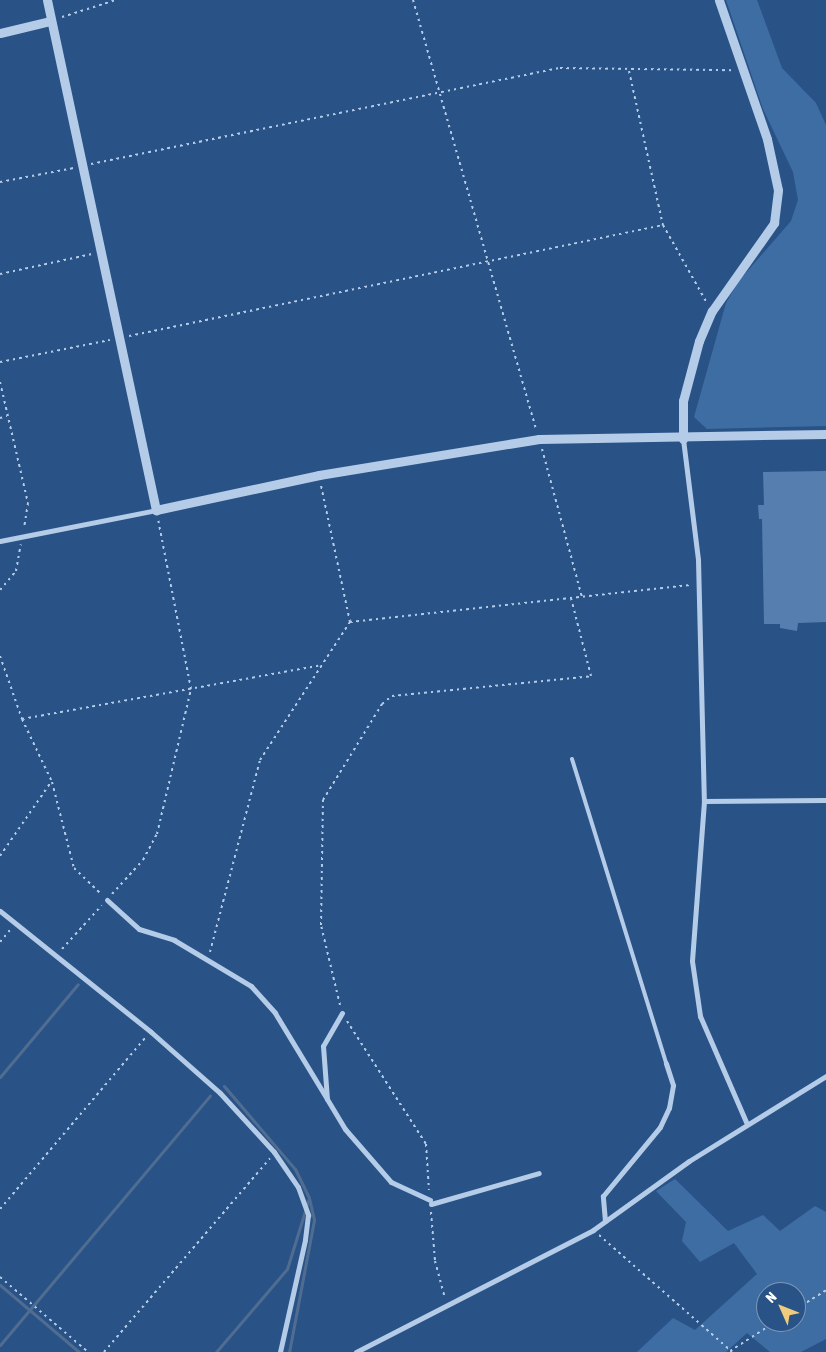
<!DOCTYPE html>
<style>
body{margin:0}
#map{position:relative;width:826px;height:1352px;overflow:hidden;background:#295387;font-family:"Asap Condensed",sans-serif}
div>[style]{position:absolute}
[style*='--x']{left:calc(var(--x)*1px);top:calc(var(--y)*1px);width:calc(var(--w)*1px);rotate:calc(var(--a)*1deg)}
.green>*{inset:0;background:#3e6da3}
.stream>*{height:3px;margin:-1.5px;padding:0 1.5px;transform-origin:1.5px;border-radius:1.5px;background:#506d91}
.building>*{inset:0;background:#567fb0}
.path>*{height:2px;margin-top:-1px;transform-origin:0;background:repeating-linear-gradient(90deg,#b5cce8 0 2.5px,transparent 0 6.5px)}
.service>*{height:4px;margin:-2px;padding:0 2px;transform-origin:2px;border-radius:2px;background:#b5cce8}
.minor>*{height:5px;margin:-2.5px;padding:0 2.5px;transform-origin:2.5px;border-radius:2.5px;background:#b5cce8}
.tertiary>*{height:9px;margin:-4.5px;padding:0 4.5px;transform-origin:4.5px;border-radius:4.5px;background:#b5cce8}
span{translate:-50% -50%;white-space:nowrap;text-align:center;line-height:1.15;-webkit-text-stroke:4px #295387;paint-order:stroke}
.north{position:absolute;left:756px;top:1282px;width:50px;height:50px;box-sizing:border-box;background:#295387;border:1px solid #7f98b7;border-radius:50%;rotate:314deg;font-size:14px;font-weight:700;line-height:20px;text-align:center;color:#fff}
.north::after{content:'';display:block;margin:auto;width:18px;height:22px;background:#efcc7c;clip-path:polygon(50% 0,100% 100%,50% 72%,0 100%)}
</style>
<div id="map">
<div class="green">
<div style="clip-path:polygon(726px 0,757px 0,782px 68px,816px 103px,826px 125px,826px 426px,707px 429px,694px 417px,726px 303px,738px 282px,791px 221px,798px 200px,793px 172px,763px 109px)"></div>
<div style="clip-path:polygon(evenodd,675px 1179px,728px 1231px,763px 1215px,780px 1231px,815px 1206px,826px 1212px,826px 1339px,801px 1352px,770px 1352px,747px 1333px,726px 1352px,637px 1352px,673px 1318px,695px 1330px,757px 1274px,734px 1243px,700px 1262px,682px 1241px,686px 1222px,656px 1191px,675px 1179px,766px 1292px,796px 1292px,796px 1322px,766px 1322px,766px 1292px)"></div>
</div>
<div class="stream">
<div style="--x:0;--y:1077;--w:121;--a:-50"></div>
<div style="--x:224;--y:1086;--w:109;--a:49.5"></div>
<div style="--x:295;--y:1169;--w:32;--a:64"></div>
<div style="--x:309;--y:1198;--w:23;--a:77"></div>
<div style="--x:314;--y:1220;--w:134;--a:100.7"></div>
<div style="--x:0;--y:1285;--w:104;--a:40.3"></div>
<div style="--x:0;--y:1345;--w:326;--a:-49.9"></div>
<div style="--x:216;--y:1352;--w:109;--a:-49.5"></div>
<div style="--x:287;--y:1269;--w:74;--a:-72.8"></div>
</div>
<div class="building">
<div style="clip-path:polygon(826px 471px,826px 622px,798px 623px,797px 631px,780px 628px,780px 624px,764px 624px,762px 519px,759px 519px,758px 505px,764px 505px,763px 472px)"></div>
</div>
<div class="path">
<div style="--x:413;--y:0;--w:447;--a:74"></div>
<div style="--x:62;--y:17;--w:57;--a:-17.5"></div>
<div style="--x:629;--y:71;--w:158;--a:77.6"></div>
<div style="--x:663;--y:225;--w:90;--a:60.6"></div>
<div style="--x:91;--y:164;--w:479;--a:-11.6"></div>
<div style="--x:560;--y:68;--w:174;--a:0.7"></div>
<div style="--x:0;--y:182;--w:75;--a:-10.7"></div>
<div style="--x:0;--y:274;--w:94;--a:-12.3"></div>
<div style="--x:129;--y:336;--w:545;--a:-11.74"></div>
<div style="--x:0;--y:362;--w:112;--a:-11.3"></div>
<div style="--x:0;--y:382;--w:124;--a:77"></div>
<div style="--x:28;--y:503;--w:26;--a:99"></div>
<div style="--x:0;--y:418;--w:7;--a:-16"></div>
<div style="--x:542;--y:449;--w:153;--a:74.9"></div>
<div style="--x:0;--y:590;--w:25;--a:-50"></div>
<div style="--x:16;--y:571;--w:27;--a:-80"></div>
<div style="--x:350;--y:622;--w:342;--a:-6.2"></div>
<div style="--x:0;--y:656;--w:67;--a:70.8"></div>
<div style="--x:22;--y:719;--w:70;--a:64.5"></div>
<div style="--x:52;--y:782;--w:89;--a:75.7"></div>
<div style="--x:74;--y:868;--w:39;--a:44"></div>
<div style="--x:22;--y:719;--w:301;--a:-10.2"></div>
<div style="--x:0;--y:856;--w:90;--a:-55.4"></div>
<div style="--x:112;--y:894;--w:46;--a:-47.6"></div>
<div style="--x:143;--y:860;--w:30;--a:-62"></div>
<div style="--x:157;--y:834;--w:149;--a:-76.8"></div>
<div style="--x:191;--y:689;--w:173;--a:-101"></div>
<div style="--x:0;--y:942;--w:17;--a:-50"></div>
<div style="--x:62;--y:949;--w:59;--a:-47.7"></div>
<div style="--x:210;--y:952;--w:198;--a:-75.4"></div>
<div style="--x:260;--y:760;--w:165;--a:-56.9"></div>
<div style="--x:350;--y:622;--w:140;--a:-102"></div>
<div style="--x:340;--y:1005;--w:82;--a:-103.4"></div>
<div style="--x:321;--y:925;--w:125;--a:-89.1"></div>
<div style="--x:323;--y:800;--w:113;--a:-58.4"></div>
<div style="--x:382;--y:704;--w:13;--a:-39"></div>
<div style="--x:392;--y:696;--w:200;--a:-5.7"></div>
<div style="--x:591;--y:676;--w:81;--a:-104.4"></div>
<div style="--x:347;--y:1021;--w:146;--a:57.3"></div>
<div style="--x:426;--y:1144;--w:46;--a:86.3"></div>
<div style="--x:0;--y:1209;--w:226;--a:-49.7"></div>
<div style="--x:431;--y:1212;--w:49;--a:85.3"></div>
<div style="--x:435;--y:1261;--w:39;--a:75"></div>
<div style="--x:599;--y:1235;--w:177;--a:41.3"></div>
<div style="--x:0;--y:1277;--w:116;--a:40.4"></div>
<div style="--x:796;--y:1309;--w:36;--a:-32"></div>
<div style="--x:730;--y:1351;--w:54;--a:-32.8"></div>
<div style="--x:104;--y:1352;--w:255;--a:-49.4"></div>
</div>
<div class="service">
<div style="--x:572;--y:759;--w:318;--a:72.8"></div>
</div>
<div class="minor">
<div style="--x:683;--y:439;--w:122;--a:82.9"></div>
<div style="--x:698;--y:560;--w:241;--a:88.6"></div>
<div style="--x:704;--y:801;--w:160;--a:94.3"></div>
<div style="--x:692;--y:961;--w:56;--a:81.7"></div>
<div style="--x:700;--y:1016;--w:118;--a:66.5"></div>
<div style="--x:0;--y:541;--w:159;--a:-11.2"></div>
<div style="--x:704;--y:801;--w:122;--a:-0.5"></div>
<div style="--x:107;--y:900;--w:43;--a:42.2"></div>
<div style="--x:139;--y:929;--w:37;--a:17"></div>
<div style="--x:174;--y:940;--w:90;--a:30.9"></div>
<div style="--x:251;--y:986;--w:36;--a:48"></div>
<div style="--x:275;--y:1013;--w:100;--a:58.8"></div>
<div style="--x:0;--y:911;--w:193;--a:38.7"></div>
<div style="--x:151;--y:1032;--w:92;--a:41.5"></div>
<div style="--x:220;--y:1093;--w:80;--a:47.5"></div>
<div style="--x:274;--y:1152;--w:42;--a:55.6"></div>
<div style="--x:298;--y:1187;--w:30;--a:70"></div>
<div style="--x:308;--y:1215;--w:25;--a:97"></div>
<div style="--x:305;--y:1240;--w:115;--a:102.6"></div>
<div style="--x:342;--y:1013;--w:38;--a:120"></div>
<div style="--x:323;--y:1046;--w:53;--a:85.7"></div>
<div style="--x:327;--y:1099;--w:35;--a:59"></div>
<div style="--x:345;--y:1129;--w:70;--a:49"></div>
<div style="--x:391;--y:1182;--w:43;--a:24.8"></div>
<div style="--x:431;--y:1204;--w:112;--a:-16"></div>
<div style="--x:605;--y:1221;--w:25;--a:-95"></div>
<div style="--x:603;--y:1196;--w:89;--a:-50.4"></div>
<div style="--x:660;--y:1127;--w:21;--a:-65"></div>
<div style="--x:669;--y:1108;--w:23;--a:-80"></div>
<div style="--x:673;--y:1085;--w:23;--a:-108"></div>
<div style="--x:356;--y:1352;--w:267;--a:-27.2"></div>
<div style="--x:593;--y:1230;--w:118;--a:-35.7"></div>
<div style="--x:689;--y:1161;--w:161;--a:-31.8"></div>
</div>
<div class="tertiary">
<div style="--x:47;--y:0;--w:522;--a:77.94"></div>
<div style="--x:156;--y:510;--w:167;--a:-12.1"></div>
<div style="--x:319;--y:475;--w:223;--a:-9.3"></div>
<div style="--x:539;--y:439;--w:287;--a:-1"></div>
<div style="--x:0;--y:33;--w:51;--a:-13.5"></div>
<div style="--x:683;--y:439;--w:38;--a:-90"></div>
<div style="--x:683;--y:401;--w:62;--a:-75.1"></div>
<div style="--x:699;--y:341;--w:33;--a:-67"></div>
<div style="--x:712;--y:311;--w:108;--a:-54.8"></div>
<div style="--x:774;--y:223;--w:33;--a:-83"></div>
<div style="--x:778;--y:190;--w:52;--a:-102.2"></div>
<div style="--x:767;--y:139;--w:147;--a:-109.1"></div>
</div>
<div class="north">N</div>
</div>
